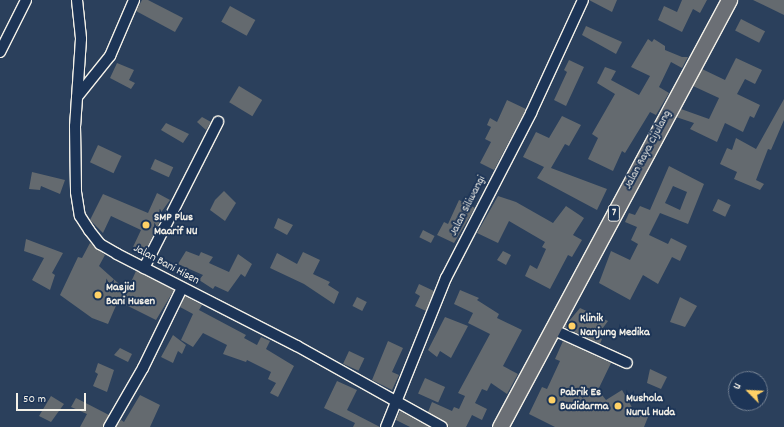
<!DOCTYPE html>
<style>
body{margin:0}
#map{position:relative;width:784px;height:427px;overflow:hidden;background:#2b405c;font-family:Dekko,sans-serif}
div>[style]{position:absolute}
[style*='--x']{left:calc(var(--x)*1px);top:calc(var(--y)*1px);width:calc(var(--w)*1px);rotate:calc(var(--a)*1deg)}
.building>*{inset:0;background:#646a6f;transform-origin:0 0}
.roads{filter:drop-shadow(1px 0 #f4f1e8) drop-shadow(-1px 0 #f4f1e8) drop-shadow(0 1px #f4f1e8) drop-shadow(0 -1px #f4f1e8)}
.minor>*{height:10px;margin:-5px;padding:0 5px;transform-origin:5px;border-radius:5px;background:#1d3557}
.highway>*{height:15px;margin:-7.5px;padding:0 7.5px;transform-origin:7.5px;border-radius:7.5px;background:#6b6f75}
.dots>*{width:11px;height:11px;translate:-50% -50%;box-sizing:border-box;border:2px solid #1d3557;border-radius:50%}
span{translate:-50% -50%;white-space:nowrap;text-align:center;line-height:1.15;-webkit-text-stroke:4px #1d3557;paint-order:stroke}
.shield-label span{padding:1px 3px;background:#1d3557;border:1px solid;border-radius:3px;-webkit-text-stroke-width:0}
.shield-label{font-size:11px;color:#f4f1e8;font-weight:700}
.street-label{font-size:12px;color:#f4f1e8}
.poi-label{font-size:12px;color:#f4f1e8;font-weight:700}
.left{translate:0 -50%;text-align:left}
.north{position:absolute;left:728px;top:371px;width:40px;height:40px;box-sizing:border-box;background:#1d3557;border:1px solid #738091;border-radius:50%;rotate:294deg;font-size:11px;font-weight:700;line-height:16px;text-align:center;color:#f4f1e8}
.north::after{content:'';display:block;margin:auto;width:14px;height:18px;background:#ffd166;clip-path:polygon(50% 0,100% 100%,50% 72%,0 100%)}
.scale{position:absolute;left:16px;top:393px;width:70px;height:18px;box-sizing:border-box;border:2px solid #f4f1e8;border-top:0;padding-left:5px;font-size:12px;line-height:14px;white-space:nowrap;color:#f4f1e8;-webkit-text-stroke:3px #1d3557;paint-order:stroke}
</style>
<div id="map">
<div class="building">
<div style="clip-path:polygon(142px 0,148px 0,183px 18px,175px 32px,136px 11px)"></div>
<div style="clip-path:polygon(589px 0,617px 0,612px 12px)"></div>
<div style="clip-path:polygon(682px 0,707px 0,700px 13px,693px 9px,682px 32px,658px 20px,664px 6px,677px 12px)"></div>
<div style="clip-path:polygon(753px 0,784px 0,784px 15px)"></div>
<div style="left:230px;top:6px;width:29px;height:18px;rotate:29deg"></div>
<div style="left:741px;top:19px;width:27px;height:13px;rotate:27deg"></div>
<div style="clip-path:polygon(586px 26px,622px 42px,616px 54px,582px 35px)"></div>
<div style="clip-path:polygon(648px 39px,652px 42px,654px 39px,665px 46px,665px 50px,682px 57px,688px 57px,682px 68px,671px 62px,659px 87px,669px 93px,656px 115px,650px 112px,625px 153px,622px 151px,613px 171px,588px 159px,598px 138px,592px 134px,615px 94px,597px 83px,605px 67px,616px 71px,611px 80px,639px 95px,650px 76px,631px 67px)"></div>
<div style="clip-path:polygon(736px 58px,762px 70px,755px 84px,745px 79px,737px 94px,760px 105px,754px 118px,750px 116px,743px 132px,725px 123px,717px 142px,690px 129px,694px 123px,676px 117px,681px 109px,709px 119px,719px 98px,693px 86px,702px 69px,725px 80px)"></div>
<div style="clip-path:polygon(569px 60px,584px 67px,566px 106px,554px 100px,567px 72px,564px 70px)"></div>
<div style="clip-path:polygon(117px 63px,134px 70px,129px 80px,135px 83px,131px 89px,110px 78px)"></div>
<div style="left:239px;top:86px;width:27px;height:19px;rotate:31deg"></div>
<div style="clip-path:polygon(784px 99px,784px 120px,771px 150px,768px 149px,756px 180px,764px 184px,760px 190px,734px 179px,737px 172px,720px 164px,727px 148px,732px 150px,736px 138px,756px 149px)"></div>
<div style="clip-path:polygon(507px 100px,526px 109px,494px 170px,480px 163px,491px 142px,485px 139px,491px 127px,487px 125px,490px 118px,497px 122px)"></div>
<div style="clip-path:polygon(562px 116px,581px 125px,569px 146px,565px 144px,551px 168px,607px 189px,597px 210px,537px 178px,544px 167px,523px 157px,536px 132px,549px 138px)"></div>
<div style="clip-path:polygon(202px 117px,211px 122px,206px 130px,197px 122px)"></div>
<div style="clip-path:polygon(166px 123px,189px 134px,183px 143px,161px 130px)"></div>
<div style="left:98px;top:145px;width:26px;height:19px;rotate:25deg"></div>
<div style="left:155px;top:159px;width:20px;height:11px;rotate:24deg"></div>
<div style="clip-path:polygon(evenodd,669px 166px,704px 184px,688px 224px,660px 213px,649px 235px,668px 244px,671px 238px,687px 246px,680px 261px,672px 257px,658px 284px,643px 275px,630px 300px,599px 283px,611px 251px,630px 260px,638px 244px,631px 240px,637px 227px,625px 222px,629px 213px,635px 215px,640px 206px,650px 210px,669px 166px,673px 186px,687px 192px,680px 210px,665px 203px,673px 186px)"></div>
<div style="clip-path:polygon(32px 172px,65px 180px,60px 194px,41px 186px,40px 190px,29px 189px)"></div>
<div style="clip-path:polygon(224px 191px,236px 203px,225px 221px,210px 210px,215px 200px)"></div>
<div style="clip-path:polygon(157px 193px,170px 200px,157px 218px,161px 219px,145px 252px,133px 247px,141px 230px,111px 216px,103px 233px,90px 220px,103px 194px,148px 213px)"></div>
<div style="clip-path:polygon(498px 196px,516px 202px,553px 223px,566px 206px,584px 218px,573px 235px,582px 240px,572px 257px,568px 255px,550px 289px,525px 276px,530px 265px,537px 269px,546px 249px,542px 247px,545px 242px,509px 221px,498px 243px,477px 233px)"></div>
<div style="left:718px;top:199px;width:14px;height:13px;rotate:25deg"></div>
<div style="clip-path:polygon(459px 200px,475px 208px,454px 243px,437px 235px,444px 222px,448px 224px)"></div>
<div style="clip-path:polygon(278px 218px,293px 225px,287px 235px,274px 228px)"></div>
<div style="left:423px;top:230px;width:13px;height:8px;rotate:27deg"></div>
<div style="clip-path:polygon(26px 239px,63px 253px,52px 273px,55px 275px,50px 290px,32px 280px,44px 258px,24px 251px)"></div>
<div style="clip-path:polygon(90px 243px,105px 255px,99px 266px,127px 291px,136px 271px,174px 290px,156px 320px,118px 301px,108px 324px,92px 318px,60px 295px,78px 257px,82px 258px)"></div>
<div style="clip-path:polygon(186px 251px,199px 256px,201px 252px,213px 257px,209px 263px,229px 272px,238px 254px,252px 264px,245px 277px,241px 274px,228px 292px,215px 286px,213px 289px,199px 280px,203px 275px,178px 264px)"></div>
<div style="clip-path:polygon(503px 251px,511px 255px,506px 265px,497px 260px)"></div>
<div style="clip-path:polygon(303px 252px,320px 260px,313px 274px,330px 282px,328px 285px,339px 292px,334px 304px,304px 284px,270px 268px,277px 253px,297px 264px)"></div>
<div style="clip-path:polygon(419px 284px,434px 291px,426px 311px,415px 306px,420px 296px,415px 293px)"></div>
<div style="clip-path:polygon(460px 290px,479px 298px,477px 300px,499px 314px,497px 318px,522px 330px,503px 366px,518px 374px,507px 394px,491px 383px,487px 391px,482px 389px,475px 403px,487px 409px,482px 420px,472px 415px,466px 427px,449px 427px,428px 412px,432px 402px,452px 411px,454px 407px,459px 409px,465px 396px,458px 393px,490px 334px,468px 323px,473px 313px,454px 304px)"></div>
<div style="clip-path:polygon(185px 296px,202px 305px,199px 310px,246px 335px,244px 338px,257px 345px,261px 337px,270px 341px,266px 349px,294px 366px,278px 397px,270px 393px,276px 383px,268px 379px,271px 372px,247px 360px,246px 362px,223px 354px,227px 345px,203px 333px,193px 347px,181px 340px,193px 314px,180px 307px)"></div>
<div style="left:357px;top:297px;width:11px;height:10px;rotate:27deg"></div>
<div style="clip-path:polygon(680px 297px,697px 306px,685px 327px,670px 322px)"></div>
<div style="clip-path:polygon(580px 308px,608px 321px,597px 336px,602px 339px,600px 344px,564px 327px)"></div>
<div style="clip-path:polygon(445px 317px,468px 326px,451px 358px,440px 351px,437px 357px,428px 350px)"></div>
<div style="clip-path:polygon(173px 335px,186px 345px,182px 354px,178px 351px,173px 363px,161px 357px)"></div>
<div style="clip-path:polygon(388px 341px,403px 348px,392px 372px,399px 375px,392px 390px,372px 380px)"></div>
<div style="clip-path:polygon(563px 341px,611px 363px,598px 390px,606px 400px,622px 390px,637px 416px,641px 408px,650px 412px,644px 427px,555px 427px,529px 414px,542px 387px,547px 389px,560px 361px,555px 359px)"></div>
<div style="clip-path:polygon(120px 348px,132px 354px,128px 362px,114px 355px)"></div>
<div style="left:349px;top:351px;width:17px;height:14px;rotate:25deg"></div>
<div style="clip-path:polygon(98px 363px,114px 370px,107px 392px,93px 386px,98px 374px,95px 372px)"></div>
<div style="clip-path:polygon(650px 369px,667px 377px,661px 389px,647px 383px)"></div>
<div style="left:425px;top:378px;width:22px;height:17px;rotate:24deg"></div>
<div style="clip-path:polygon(337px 381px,357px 390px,347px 410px,380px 427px,353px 427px,355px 423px,324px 408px)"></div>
<div style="clip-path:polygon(140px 395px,160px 405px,150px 427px,116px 427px,121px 420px,124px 422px)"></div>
<div style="clip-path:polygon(51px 396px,64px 404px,51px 422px,39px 416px)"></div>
<div style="clip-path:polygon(76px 398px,109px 415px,103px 427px,80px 427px,87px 414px,71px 407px)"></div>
<div style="clip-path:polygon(400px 411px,429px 427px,410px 427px,396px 420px)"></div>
</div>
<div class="roads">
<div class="minor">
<div style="--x:77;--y:0;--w:39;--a:84"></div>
<div style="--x:81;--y:39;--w:87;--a:93.9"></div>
<div style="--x:75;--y:126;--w:66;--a:89.1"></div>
<div style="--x:76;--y:192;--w:24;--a:81"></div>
<div style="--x:80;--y:216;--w:17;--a:57"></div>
<div style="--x:89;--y:230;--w:18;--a:52"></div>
<div style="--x:100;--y:244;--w:20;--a:30"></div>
<div style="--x:117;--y:254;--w:202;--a:27.1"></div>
<div style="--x:297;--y:346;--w:166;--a:29.2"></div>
<div style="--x:0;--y:52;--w:58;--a:-63.4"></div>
<div style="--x:77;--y:97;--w:53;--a:-51.2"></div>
<div style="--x:110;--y:56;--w:61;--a:-66.8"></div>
<div style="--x:144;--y:268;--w:164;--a:-63.1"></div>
<div style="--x:552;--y:329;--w:82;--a:24.4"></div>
<div style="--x:109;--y:427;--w:68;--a:-60"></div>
<div style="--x:143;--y:368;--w:89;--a:-64"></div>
<div style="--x:386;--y:427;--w:161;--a:-68.1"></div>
<div style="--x:446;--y:278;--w:186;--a:-62.7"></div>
<div style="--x:531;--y:113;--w:124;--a:-65.3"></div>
</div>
<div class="highway">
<div style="--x:500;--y:427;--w:485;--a:-61.8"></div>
</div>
</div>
<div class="dots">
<div style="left:146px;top:225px;background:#ffd166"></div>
<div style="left:98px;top:295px;background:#ffd166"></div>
<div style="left:572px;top:326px;background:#ffd166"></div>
<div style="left:552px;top:400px;background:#ffd166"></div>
<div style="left:618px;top:406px;background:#ffd166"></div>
</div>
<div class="shield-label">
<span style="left:614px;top:213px">7</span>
</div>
<div class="street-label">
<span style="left:648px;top:150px;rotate:-62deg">Jalan Raya Cijulang</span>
<span style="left:468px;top:206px;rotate:-63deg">Jalan Siliwangi</span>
<span style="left:166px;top:265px;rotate:28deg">Jalan Bani Hisen</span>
</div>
<div class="poi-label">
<span class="left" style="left:154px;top:225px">SMP Plus<br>Maarif NU</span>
<span class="left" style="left:106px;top:295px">Masjid<br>Bani Husen</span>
<span class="left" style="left:580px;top:326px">Klinik<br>Nanjung Medika</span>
<span class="left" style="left:560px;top:400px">Pabrik Es<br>Budidarma</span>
<span class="left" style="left:626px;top:406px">Mushola<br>Nurul Huda</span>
</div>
<div class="north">U</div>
<div class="scale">50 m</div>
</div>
